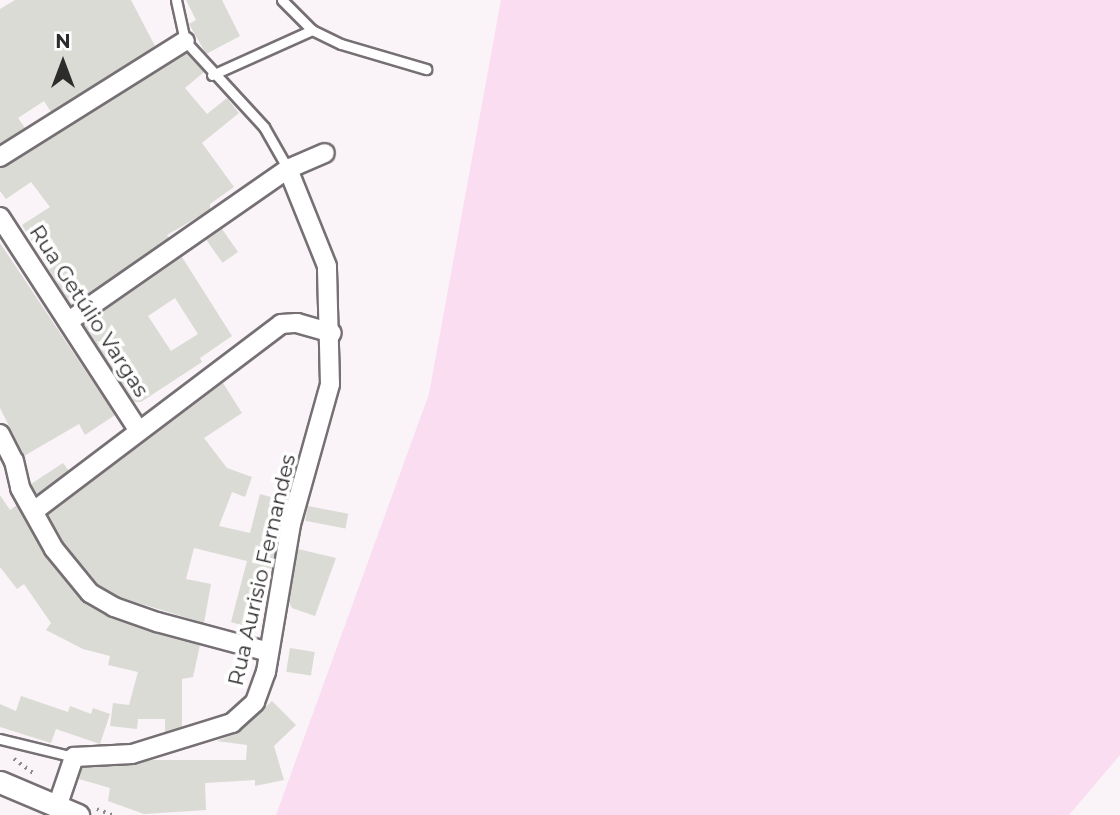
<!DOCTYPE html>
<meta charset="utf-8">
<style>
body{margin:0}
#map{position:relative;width:1120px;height:815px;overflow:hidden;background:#faf3f8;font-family:Montserrat,sans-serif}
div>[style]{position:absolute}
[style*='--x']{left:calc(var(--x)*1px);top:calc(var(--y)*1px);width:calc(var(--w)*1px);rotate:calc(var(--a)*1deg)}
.green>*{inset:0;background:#fbddf1}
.building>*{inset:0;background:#d9dbd4;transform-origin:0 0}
.path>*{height:3.5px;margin-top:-1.75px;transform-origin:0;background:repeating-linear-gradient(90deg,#8d888b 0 2px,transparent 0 7px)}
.roads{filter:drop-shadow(2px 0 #767074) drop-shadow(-2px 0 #767074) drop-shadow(0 2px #767074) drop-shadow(0 -2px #767074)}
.service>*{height:9px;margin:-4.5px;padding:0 4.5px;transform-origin:4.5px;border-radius:4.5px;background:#fff}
.minor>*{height:18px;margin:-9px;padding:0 9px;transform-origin:9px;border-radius:9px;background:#fff}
.tertiary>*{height:21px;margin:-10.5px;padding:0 10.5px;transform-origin:10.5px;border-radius:10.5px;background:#fff}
span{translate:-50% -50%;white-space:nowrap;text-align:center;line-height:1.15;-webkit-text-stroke:7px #fff;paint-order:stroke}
.street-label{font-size:21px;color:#2e2b2d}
.north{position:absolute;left:28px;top:28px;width:70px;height:70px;-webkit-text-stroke:5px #fff;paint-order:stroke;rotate:0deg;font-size:19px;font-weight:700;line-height:28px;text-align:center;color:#2e2b2d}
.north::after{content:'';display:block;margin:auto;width:24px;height:32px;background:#2e2b2d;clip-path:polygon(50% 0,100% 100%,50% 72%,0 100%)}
</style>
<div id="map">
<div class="green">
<div style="clip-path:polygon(501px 0,1120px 0,1120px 755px,1069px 815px,276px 815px,429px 394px)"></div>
</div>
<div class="building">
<div style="clip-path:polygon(15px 0,131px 0,155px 46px,51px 112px,44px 101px,18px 118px,25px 128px,0 144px,0 9px)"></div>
<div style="clip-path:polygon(186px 0,222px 0,240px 36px,206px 54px,189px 24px,196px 20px)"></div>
<div style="clip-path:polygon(187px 53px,204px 72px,185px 88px,207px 114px,227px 98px,239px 113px,202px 143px,234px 187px,210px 204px,210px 210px,167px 235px,169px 238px,71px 306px,22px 225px,50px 207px,31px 182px,6px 199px,0 191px,0 168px)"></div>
<div style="left:222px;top:229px;width:28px;height:19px;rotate:55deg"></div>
<div style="clip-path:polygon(0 243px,115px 415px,85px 435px,79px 424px,24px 456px,0 408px)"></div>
<div style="clip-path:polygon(evenodd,182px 257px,232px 336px,200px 358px,202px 362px,141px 402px,134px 402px,84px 325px,182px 257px,175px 298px,198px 334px,171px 351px,148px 316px,175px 298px)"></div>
<div style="clip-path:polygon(223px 383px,242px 413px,204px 438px,227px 468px,252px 477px,245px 497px,232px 492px,219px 526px,250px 533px,260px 494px,286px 501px,272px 569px,264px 567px,248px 627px,231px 622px,247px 561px,194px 548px,186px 579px,211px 584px,204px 623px,119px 597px,98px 584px,63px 543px,48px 515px)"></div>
<div style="clip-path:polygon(63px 463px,69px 471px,37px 495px,31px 484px)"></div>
<div style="clip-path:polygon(0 495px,10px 510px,17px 505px,45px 556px,84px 603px,110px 618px,200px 645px,193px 677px,182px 679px,182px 727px,165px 732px,165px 719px,138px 719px,137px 729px,110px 726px,113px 703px,129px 705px,138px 672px,108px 665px,110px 656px,83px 649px,46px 630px,51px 623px,24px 584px,17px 589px,0 567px)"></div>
<div style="left:308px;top:506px;width:41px;height:15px;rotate:11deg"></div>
<div style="clip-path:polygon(298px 549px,336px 558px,315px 616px,292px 608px,289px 602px)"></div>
<div style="left:290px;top:648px;width:25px;height:24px;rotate:9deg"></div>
<div style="clip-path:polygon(21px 696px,68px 712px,70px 706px,91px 714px,93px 708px,110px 714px,100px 744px,56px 729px,51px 743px,0 727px,0 704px,16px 711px)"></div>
<div style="clip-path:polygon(272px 701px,296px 725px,274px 746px,284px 780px,255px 786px,255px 780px,205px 783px,206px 810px,144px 814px,108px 801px,110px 788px,79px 779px,82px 768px,152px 760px,246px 760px,247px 745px,217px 741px,239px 732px)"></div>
</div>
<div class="path">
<div style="--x:14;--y:759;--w:24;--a:36"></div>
<div style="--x:97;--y:809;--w:16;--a:22"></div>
</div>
<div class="roads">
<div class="service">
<div style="--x:176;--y:0;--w:42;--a:77.6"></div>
<div style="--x:185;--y:41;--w:117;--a:47.4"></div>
<div style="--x:264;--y:127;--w:48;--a:60.3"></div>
<div style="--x:282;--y:0;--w:42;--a:45"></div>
<div style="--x:312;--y:30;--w:32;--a:26"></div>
<div style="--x:341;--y:44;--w:89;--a:16.4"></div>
<div style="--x:212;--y:75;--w:110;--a:-24.2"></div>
<div style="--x:0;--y:739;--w:76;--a:13.7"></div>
</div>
<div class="minor">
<div style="--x:0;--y:157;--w:218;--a:-32.1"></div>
<div style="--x:0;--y:217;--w:255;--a:57"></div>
<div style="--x:69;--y:321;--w:267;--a:-34.8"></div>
<div style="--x:288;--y:169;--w:40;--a:-23.4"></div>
<div style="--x:0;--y:434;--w:30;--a:63"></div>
<div style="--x:14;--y:461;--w:28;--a:77"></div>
<div style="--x:20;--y:488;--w:70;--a:60.9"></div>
<div style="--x:54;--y:549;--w:57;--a:50.7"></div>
<div style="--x:90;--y:593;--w:28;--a:30"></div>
<div style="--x:114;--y:607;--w:46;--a:19.2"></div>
<div style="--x:157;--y:622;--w:116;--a:15"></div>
<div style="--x:34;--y:511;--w:310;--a:-37.1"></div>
<div style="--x:281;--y:324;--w:16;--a:-4"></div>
<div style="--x:297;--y:323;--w:36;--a:16"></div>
<div style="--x:57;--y:807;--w:53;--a:-71.2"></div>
<div style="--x:74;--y:757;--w:58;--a:-3"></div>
<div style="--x:132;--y:754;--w:105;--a:-17.2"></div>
<div style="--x:232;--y:723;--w:31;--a:-42"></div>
<div style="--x:255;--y:702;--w:32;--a:-70"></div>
<div style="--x:266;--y:672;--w:150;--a:-80.4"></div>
<div style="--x:291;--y:524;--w:145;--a:-74.4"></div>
<div style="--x:330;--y:384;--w:118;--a:-91.5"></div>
<div style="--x:327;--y:266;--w:105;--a:-111.9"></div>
</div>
<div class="tertiary">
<div style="--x:0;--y:782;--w:85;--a:22.9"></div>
</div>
</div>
<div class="street-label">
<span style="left:89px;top:311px;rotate:57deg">Rua Getúlio Vargas</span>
<span style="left:262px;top:570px;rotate:-77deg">Rua Aurisio Fernandes</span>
</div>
<div class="north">N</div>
</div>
